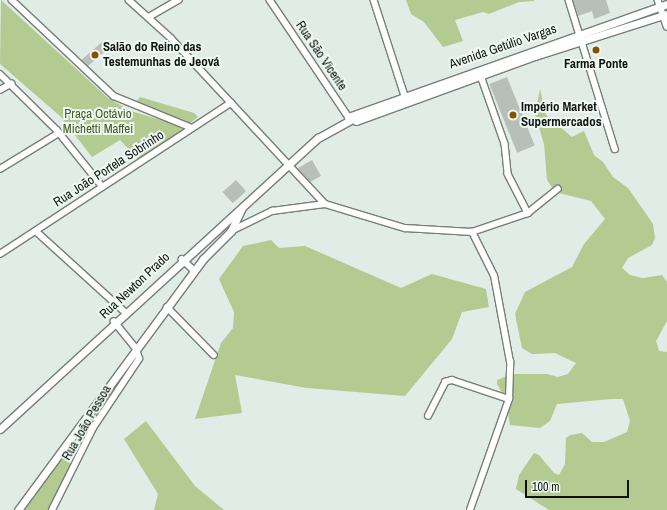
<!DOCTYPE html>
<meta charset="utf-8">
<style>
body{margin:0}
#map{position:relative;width:667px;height:510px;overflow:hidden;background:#e1ece6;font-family:"Archivo Narrow",sans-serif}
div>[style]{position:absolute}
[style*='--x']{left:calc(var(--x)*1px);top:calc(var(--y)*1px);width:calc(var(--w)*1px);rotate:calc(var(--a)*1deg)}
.green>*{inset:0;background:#b3ca90}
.building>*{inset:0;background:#b8bfb8;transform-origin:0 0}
.roads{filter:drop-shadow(1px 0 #757f7a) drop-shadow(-1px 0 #757f7a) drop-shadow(0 1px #757f7a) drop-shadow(0 -1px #757f7a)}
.minor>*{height:5.5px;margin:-2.75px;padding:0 2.75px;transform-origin:2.75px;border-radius:2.75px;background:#fff}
.tertiary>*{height:7px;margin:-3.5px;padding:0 3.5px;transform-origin:3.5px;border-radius:3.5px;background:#fff}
.dots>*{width:11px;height:11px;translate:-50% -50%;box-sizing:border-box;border:2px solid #eef9f4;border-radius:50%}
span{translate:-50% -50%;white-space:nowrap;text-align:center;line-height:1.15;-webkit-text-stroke:4px #eef9f4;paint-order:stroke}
.street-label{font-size:13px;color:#0f1311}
.poi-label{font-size:13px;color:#0f1311;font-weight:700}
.left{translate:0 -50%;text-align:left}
.park-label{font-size:13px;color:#485c22}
.scale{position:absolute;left:525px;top:480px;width:104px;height:18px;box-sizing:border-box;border:2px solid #0f1311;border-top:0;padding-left:5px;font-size:12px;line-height:14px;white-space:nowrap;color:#0f1311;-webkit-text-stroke:3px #eef9f4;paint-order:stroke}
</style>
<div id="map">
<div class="green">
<div style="clip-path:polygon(1px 0,108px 98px,131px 111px,177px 125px,183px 130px,138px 159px,120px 140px,92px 157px,61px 117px,0 64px)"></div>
<div style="clip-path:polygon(406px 0,534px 0,534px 1px,519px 2px,489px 14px,483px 12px,455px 20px,463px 41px,443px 47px,424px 22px,411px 14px)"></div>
<div style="clip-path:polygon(540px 89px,546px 115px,572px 137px,584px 131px,594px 155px,603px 162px,613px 177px,628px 188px,653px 224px,655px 238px,652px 245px,628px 258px,622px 268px,630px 275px,643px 278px,662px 275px,667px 282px,667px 321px,656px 341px,659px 351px,667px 352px,667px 510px,549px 510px,516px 489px,519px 475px,534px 453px,539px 455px,554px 473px,559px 475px,565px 464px,566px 438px,570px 435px,582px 433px,592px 442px,604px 442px,627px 432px,630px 421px,623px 399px,611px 399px,557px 404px,550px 421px,540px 428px,510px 425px,506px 399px,497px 384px,497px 380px,512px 374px,547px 374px,558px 377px,568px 374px,576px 363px,555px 353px,532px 354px,522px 348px,515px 314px,525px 292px,572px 267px,584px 244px,605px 219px,591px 201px,555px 192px,547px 180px,544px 144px,535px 114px)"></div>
<div style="clip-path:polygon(140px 97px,194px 113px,198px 117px,188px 125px,135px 103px)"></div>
<div style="clip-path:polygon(271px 240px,279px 248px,305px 246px,401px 288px,432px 274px,486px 289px,489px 307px,462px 312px,452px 339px,405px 396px,307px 388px,235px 375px,242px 413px,195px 419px,221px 343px,233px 328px,234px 312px,219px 279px,243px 246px)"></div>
<div style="clip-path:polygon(134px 358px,91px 427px,48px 510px,22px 510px)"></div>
<div style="clip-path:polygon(146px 421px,195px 486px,224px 510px,154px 510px,158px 494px,124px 439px)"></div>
</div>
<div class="building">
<div style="clip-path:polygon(573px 0,606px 0,610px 13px,594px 19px,592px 11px,578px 16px)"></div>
<div style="left:102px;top:42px;width:9px;height:27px;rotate:49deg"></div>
<div style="left:507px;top:77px;width:74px;height:19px;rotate:68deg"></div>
<div style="clip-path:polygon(312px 160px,321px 176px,310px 182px,298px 168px)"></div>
<div style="left:236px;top:180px;width:15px;height:18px;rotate:48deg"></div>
</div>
<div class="roads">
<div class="minor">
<div style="--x:12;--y:0;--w:140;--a:43.3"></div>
<div style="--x:114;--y:96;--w:84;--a:22.3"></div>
<div style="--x:129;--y:0;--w:57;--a:42.1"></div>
<div style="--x:171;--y:38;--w:226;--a:47.1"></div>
<div style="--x:270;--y:0;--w:143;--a:56.1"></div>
<div style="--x:374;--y:0;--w:104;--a:72.1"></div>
<div style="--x:569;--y:0;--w:156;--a:72.8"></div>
<div style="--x:658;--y:0;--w:28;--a:71"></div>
<div style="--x:149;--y:17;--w:34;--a:-30"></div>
<div style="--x:480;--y:73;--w:75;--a:70.6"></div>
<div style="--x:505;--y:144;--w:30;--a:84"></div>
<div style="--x:508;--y:174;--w:44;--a:62.9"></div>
<div style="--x:0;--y:74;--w:80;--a:44.5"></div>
<div style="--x:57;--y:130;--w:72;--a:51.2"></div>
<div style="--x:0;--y:90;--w:13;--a:-29"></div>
<div style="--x:0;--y:169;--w:69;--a:-31.4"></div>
<div style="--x:36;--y:231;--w:120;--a:42.3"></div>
<div style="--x:231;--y:231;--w:46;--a:-26"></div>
<div style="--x:272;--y:211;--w:53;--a:-7.5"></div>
<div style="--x:325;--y:204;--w:84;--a:16.7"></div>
<div style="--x:405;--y:228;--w:67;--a:3.4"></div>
<div style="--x:472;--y:232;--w:59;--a:-18.7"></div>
<div style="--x:528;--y:213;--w:38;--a:-39"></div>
<div style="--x:0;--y:254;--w:276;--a:-33.2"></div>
<div style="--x:182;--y:259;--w:16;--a:43"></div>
<div style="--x:167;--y:307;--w:67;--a:45.6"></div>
<div style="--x:428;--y:416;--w:38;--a:-63"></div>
<div style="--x:445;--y:382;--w:7;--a:-16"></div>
<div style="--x:452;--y:380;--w:60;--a:18.4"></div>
<div style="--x:52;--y:510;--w:92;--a:-63.4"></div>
<div style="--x:93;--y:428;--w:83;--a:-56.3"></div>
<div style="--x:139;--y:359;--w:10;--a:-107"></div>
<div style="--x:136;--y:349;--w:35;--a:-129"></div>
<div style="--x:470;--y:510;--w:118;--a:-70.6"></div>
<div style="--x:509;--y:399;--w:37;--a:-88"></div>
<div style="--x:510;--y:362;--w:87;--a:-100.5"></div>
<div style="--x:494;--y:276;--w:49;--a:-116.6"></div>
</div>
<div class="tertiary">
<div style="--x:348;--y:117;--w:338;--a:-19.5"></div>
<div style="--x:356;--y:121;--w:190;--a:-20"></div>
<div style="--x:535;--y:56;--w:139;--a:-17.7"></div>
<div style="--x:0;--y:429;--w:431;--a:-42.5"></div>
<div style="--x:318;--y:138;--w:38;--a:-29"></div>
<div style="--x:18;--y:510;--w:312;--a:-53.6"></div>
<div style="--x:203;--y:259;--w:40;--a:-45"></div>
<div style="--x:231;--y:231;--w:26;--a:-65"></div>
</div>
</div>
<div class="dots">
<div style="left:596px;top:50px;background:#885002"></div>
<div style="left:95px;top:55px;background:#885002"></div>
<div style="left:513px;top:115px;background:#885002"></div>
</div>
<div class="street-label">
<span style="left:503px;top:47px;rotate:-19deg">Avenida Getúlio Vargas</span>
<span style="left:321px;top:56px;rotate:56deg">Rua São Vicente</span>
<span style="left:109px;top:169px;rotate:-33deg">Rua João Portela Sobrinho</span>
<span style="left:135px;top:286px;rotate:-43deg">Rua Newton Prado</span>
<span style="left:87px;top:423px;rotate:-60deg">Rua João Pessoa</span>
</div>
<div class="poi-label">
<span class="left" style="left:103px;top:55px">Salão do Reino das<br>Testemunhas de Jeová</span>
<span style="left:596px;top:64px">Farma Ponte</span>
<span class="left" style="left:521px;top:115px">Império Market<br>Supermercados</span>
</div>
<div class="park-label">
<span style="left:98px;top:122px">Praça Octávio<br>Michetti Maffei</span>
</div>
<div class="scale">100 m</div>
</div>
